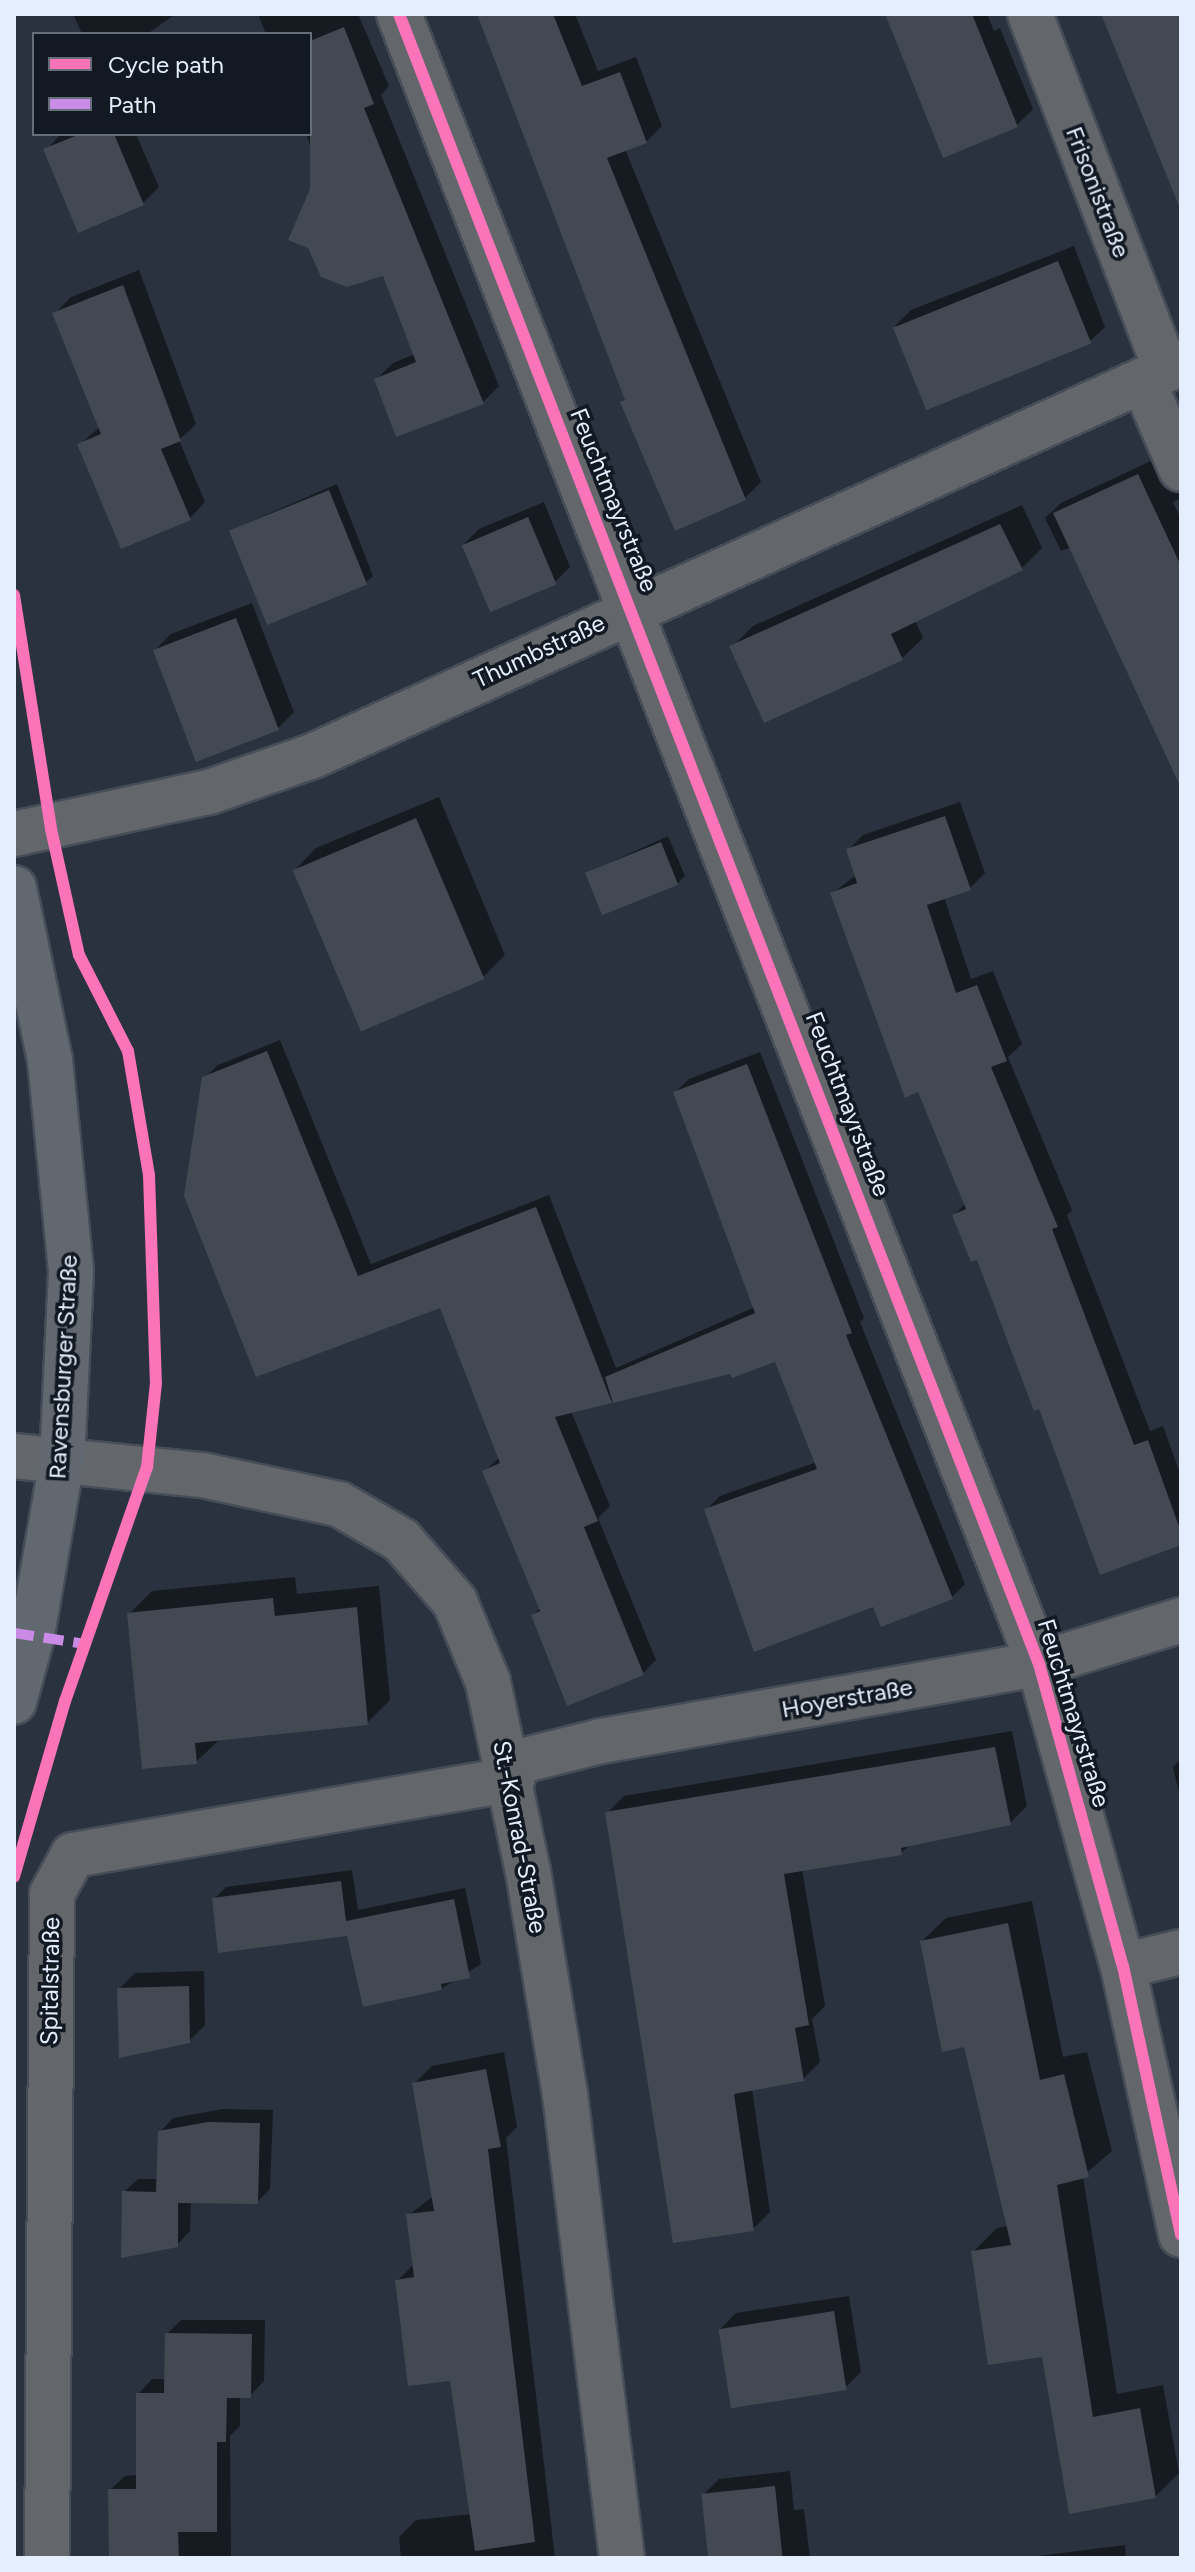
<!DOCTYPE html>
<meta charset="utf-8">
<style>
body{margin:0}
#map{position:relative;width:1195px;height:2572px;overflow:hidden;background:#2a323f;font-family:Figtree,sans-serif}
div>[style]{position:absolute}
[style*='--x']{left:calc(var(--x)*1px);top:calc(var(--y)*1px);width:calc(var(--w)*1px);rotate:calc(var(--a)*1deg)}
.shadow>*{inset:0;background:#0007}
.building>*{inset:0;background:#424953;transform-origin:0 0}
.roads{filter:drop-shadow(2px 0 #464d58) drop-shadow(-2px 0 #464d58) drop-shadow(0 2px #464d58) drop-shadow(0 -2px #464d58)}
.minor>*{height:44px;margin:-22px;padding:0 22px;transform-origin:22px;border-radius:22px;background:#63676c}
.major>*{height:44px;margin:-22px;padding:0 22px;transform-origin:22px;border-radius:22px;background:#626870}
.quiet>*{height:10px;margin-top:-5px;transform-origin:0;background:repeating-linear-gradient(90deg,#ca8be6 0 20px,transparent 0 30px)}
.cycleway>*{height:12px;margin:-6px;padding:0 6px;transform-origin:6px;border-radius:6px;background:#fb73b8}
span{translate:-50% -50%;white-space:nowrap;text-align:center;line-height:1.15;-webkit-text-stroke:7px #121923;paint-order:stroke}
.street-label{font-size:24px;color:#e4eefd}
.frame{position:absolute;inset:0;border:16px solid #e4eefd;pointer-events:none}
.legend{position:absolute;left:32px;top:32px;width:280px;height:104px;box-sizing:border-box;background:#121923;border:2px solid #666e7a;margin:0;padding:10px 14px;list-style:none;font-size:24px;color:#e4eefd}
.legend li{display:flex;align-items:center;gap:16px;height:40px}
.legend b{width:40px;border:2px solid #666e7a}
</style>
<div id="map">
<div class="shadow">
<div style="clip-path:polygon(73px 14px,176px 14px,147px 34px,82px 34px)"></div>
<div style="clip-path:polygon(258px 14px,358px 14px,389px 86px,381px 95px,499px 386px,483px 402px,397px 434px,377px 379px,393px 363px,415px 354px,385px 273px,320px 171px,306px 134px,310px 134px,310px 34px,266px 34px)"></div>
<div style="clip-path:polygon(480px 14px,575px 14px,598px 71px,636px 57px,662px 126px,646px 142px,625px 149px,761px 482px,745px 498px,627px 398px)"></div>
<div style="clip-path:polygon(887px 14px,987px 14px,994px 31px,1000px 28px,1033px 109px,1017px 125px)"></div>
<div style="clip-path:polygon(61px 134px,136px 134px,159px 187px,143px 203px,46px 150px)"></div>
<div style="clip-path:polygon(1074px 246px,1105px 327px,1089px 342px,895px 326px,911px 310px)"></div>
<div style="clip-path:polygon(139px 270px,196px 424px,179px 440px,205px 502px,190px 518px,79px 445px,100px 427px,55px 313px,71px 297px)"></div>
<div style="clip-path:polygon(1168px 453px,1181px 473px,1181px 498px,1173px 502px,1181px 519px,1181px 784px,1071px 547px,1061px 551px,1045px 518px,1061px 503px)"></div>
<div style="clip-path:polygon(337px 484px,373px 576px,365px 583px,231px 530px)"></div>
<div style="clip-path:polygon(544px 502px,570px 567px,554px 583px,463px 545px,479px 529px)"></div>
<div style="clip-path:polygon(1022px 505px,1042px 548px,1021px 569px,915px 620px,923px 638px,902px 658px,732px 647px,753px 626px)"></div>
<div style="clip-path:polygon(252px 603px,294px 712px,278px 728px,197px 760px,155px 650px,171px 634px)"></div>
<div style="clip-path:polygon(439px 797px,505px 955px,483px 977px,294px 871px,316px 848px)"></div>
<div style="clip-path:polygon(960px 802px,985px 873px,970px 888px,944px 897px,971px 979px,993px 971px,1022px 1044px,1008px 1057px,1072px 1210px,1067px 1215px,1150px 1431px,1163px 1426px,1181px 1476px,1181px 1543px,1041px 1406px,978px 1257px,954px 1215px,966px 1203px,833px 893px,856px 875px,848px 850px,863px 835px)"></div>
<div style="clip-path:polygon(668px 836px,685px 876px,677px 884px,587px 873px)"></div>
<div style="clip-path:polygon(280px 1040px,371px 1264px,549px 1195px,616px 1368px,755px 1307px,675px 1092px,689px 1079px,760px 1052px,864px 1318px,860px 1322px,965px 1584px,951px 1598px,874px 1605px,706px 1510px,720px 1496px,817px 1462px,776px 1359px,571px 1411px,610px 1506px,598px 1518px,656px 1660px,643px 1673px,533px 1615px,540px 1608px,485px 1471px,500px 1457px,441px 1306px,257px 1375px,204px 1078px,218px 1065px)"></div>
<div style="clip-path:polygon(295px 1577px,297px 1594px,379px 1586px,390px 1700px,367px 1723px,219px 1740px,196px 1762px,129px 1614px,152px 1591px)"></div>
<div style="clip-path:polygon(1012px 1731px,1027px 1806px,1010px 1823px,911px 1844px,901px 1853px,802px 1869px,825px 2006px,812px 2019px,820px 2062px,803px 2079px,752px 2089px,770px 2212px,753px 2229px,607px 1813px,624px 1796px)"></div>
<div style="clip-path:polygon(1181px 1759px,1181px 1801px,1173px 1767px)"></div>
<div style="clip-path:polygon(352px 1870px,358px 1910px,465px 1888px,481px 1964px,441px 1989px,349px 1934px,214px 1899px,226px 1887px)"></div>
<div style="clip-path:polygon(1032px 1901px,1063px 2057px,1087px 2052px,1112px 2151px,1083px 2176px,1117px 2394px,1163px 2385px,1179px 2473px,1155px 2497px,1043px 2354px,973px 2252px,997px 2228px,1008px 2226px,966px 2045px,922px 1941px,946px 1918px)"></div>
<div style="clip-path:polygon(204px 1971px,205px 2025px,189px 2041px,119px 1989px,135px 1973px)"></div>
<div style="clip-path:polygon(504px 2052px,517px 2127px,506px 2138px,555px 2558px,401px 2558px,399px 2537px,416px 2520px,472px 2514px,452px 2378px,397px 2281px,415px 2263px,409px 2215px,433px 2196px,414px 2084px,432px 2066px)"></div>
<div style="clip-path:polygon(223px 2109px,273px 2110px,270px 2189px,257px 2202px,191px 2201px,190px 2231px,177px 2245px,124px 2192px,138px 2179px,159px 2179px,160px 2132px,173px 2118px)"></div>
<div style="clip-path:polygon(849px 2296px,861px 2372px,845px 2388px,720px 2329px,736px 2313px)"></div>
<div style="clip-path:polygon(181px 2320px,265px 2320px,264px 2381px,250px 2396px,240px 2396px,240px 2426px,230px 2436px,231px 2558px,109px 2558px,110px 2490px,125px 2476px,138px 2475px,138px 2394px,152px 2379px,166px 2379px,167px 2334px)"></div>
<div style="clip-path:polygon(790px 2471px,794px 2510px,804px 2509px,810px 2558px,710px 2558px,703px 2495px,719px 2479px)"></div>
<div style="clip-path:polygon(1125px 2545px,1126px 2558px,1029px 2558px,1030px 2557px)"></div>
</div>
<div class="building">
<div style="clip-path:polygon(477px 14px,553px 14px,582px 86px,620px 72px,647px 143px,607px 158px,746px 500px,675px 531px,620px 402px,625px 400px)"></div>
<div style="clip-path:polygon(885px 14px,972px 14px,1018px 127px,943px 158px)"></div>
<div style="clip-path:polygon(1101px 14px,1181px 14px,1181px 206px,1179px 206px)"></div>
<div style="clip-path:polygon(344px 27px,374px 104px,364px 108px,484px 404px,396px 437px,374px 379px,416px 362px,383px 276px,347px 287px,321px 277px,308px 248px,288px 240px,310px 189px,310px 41px)"></div>
<div style="clip-path:polygon(80px 134px,114px 134px,144px 205px,78px 233px,43px 149px)"></div>
<div style="left:1058px;top:261px;width:89px;height:178px;rotate:68deg"></div>
<div style="clip-path:polygon(123px 285px,181px 441px,161px 449px,191px 520px,121px 549px,77px 444px,101px 434px,52px 313px)"></div>
<div style="clip-path:polygon(1138px 474px,1181px 566px,1181px 788px,1053px 513px)"></div>
<div style="left:329px;top:490px;width:102px;height:108px;rotate:68deg"></div>
<div style="left:528px;top:517px;width:73px;height:72px;rotate:67deg"></div>
<div style="clip-path:polygon(1000px 524px,1023px 570px,891px 634px,903px 660px,764px 723px,729px 646px)"></div>
<div style="left:236px;top:618px;width:120px;height:89px;rotate:69deg"></div>
<div style="clip-path:polygon(945px 816px,971px 890px,927px 905px,956px 993px,977px 985px,1007px 1061px,991px 1067px,1058px 1227px,1052px 1229px,1134px 1445px,1148px 1440px,1181px 1532px,1181px 1545px,1100px 1575px,1039px 1409px,1034px 1411px,977px 1260px,971px 1262px,952px 1215px,966px 1209px,918px 1092px,905px 1098px,830px 893px,857px 883px,846px 849px)"></div>
<div style="left:416px;top:818px;width:175px;height:134px;rotate:67deg"></div>
<div style="left:661px;top:842px;width:46px;height:82px;rotate:68deg"></div>
<div style="clip-path:polygon(267px 1051px,358px 1276px,536px 1207px,612px 1403px,555px 1417px,598px 1521px,584px 1527px,644px 1675px,567px 1706px,531px 1615px,540px 1611px,482px 1471px,500px 1463px,440px 1308px,256px 1377px,184px 1196px,202px 1077px)"></div>
<div style="clip-path:polygon(747px 1064px,852px 1333px,846px 1335px,953px 1599px,881px 1627px,873px 1607px,754px 1652px,704px 1509px,817px 1469px,775px 1362px,732px 1378px,730px 1374px,613px 1403px,605px 1377px,755px 1313px,673px 1092px)"></div>
<div style="clip-path:polygon(273px 1598px,275px 1616px,357px 1607px,368px 1725px,195px 1743px,197px 1764px,142px 1769px,127px 1613px)"></div>
<div style="clip-path:polygon(995px 1747px,1011px 1825px,901px 1848px,902px 1855px,784px 1874px,809px 2025px,795px 2028px,804px 2081px,734px 2094px,754px 2231px,673px 2243px,605px 1812px)"></div>
<div style="clip-path:polygon(341px 1881px,346px 1921px,454px 1899px,470px 1978px,441px 1984px,442px 1990px,363px 2007px,347px 1936px,218px 1953px,212px 1898px)"></div>
<div style="clip-path:polygon(1008px 1923px,1040px 2080px,1064px 2074px,1089px 2177px,1057px 2185px,1093px 2417px,1140px 2408px,1156px 2498px,1069px 2514px,1042px 2357px,988px 2365px,971px 2251px,1011px 2245px,964px 2047px,942px 2052px,920px 1941px)"></div>
<div style="clip-path:polygon(189px 1986px,190px 2043px,119px 2058px,117px 1988px)"></div>
<div style="clip-path:polygon(486px 2069px,501px 2147px,488px 2149px,535px 2542px,475px 2551px,450px 2381px,408px 2386px,395px 2280px,414px 2277px,406px 2214px,434px 2211px,412px 2083px)"></div>
<div style="clip-path:polygon(208px 2122px,260px 2123px,258px 2204px,178px 2203px,178px 2247px,121px 2258px,122px 2191px,156px 2192px,158px 2131px)"></div>
<div style="left:834px;top:2311px;width:80px;height:117px;rotate:81deg"></div>
<div style="clip-path:polygon(165px 2333px,252px 2334px,251px 2398px,227px 2398px,226px 2442px,217px 2442px,217px 2532px,178px 2532px,179px 2558px,109px 2558px,108px 2489px,136px 2489px,136px 2393px,164px 2393px)"></div>
<div style="left:775px;top:2486px;width:72px;height:74px;rotate:84deg"></div>
</div>
<div class="roads">
<div class="minor">
<div style="--x:399;--y:14;--w:1770;--a:68.8"></div>
<div style="--x:1039;--y:1664;--w:313;--a:74.5"></div>
<div style="--x:1123;--y:1966;--w:275;--a:77.8"></div>
<div style="--x:1030;--y:14;--w:381;--a:69.1"></div>
<div style="--x:1143;--y:381;--w:96;--a:66.6"></div>
<div style="--x:14;--y:834;--w:199;--a:-12.2"></div>
<div style="--x:209;--y:792;--w:112;--a:-19.2"></div>
<div style="--x:315;--y:755;--w:951;--a:-24.35"></div>
<div style="--x:14;--y:1456;--w:189;--a:5.8"></div>
<div style="--x:202;--y:1475;--w:140;--a:12"></div>
<div style="--x:339;--y:1504;--w:72;--a:30.1"></div>
<div style="--x:401;--y:1540;--w:82;--a:48.9"></div>
<div style="--x:455;--y:1602;--w:87;--a:67.6"></div>
<div style="--x:488;--y:1682;--w:193;--a:78.1"></div>
<div style="--x:528;--y:1871;--w:226;--a:80.6"></div>
<div style="--x:565;--y:2094;--w:467;--a:83"></div>
<div style="--x:509;--y:1764;--w:95;--a:-14"></div>
<div style="--x:601;--y:1741;--w:445;--a:-10"></div>
<div style="--x:1039;--y:1664;--w:149;--a:-17.2"></div>
<div style="--x:1123;--y:1966;--w:60;--a:-13.6"></div>
<div style="--x:47;--y:2558;--w:664;--a:-89.57"></div>
<div style="--x:52;--y:1894;--w:44;--a:-61.7"></div>
<div style="--x:73;--y:1855;--w:446;--a:-9.8"></div>
</div>
<div class="major">
<div style="--x:14;--y:888;--w:176;--a:78.2"></div>
<div style="--x:50;--y:1060;--w:213;--a:84.3"></div>
<div style="--x:71;--y:1272;--w:188;--a:92.7"></div>
<div style="--x:62;--y:1460;--w:179;--a:99.7"></div>
<div style="--x:32;--y:1636;--w:68;--a:105.3"></div>
</div>
</div>
<div class="quiet">
<div style="--x:14;--y:1633;--w:72;--a:8.8"></div>
</div>
<div class="cycleway">
<div style="--x:399;--y:14;--w:1770;--a:68.8"></div>
<div style="--x:1039;--y:1664;--w:313;--a:74.5"></div>
<div style="--x:1123;--y:1966;--w:275;--a:77.8"></div>
<div style="--x:14;--y:595;--w:237;--a:81"></div>
<div style="--x:51;--y:829;--w:129;--a:77.5"></div>
<div style="--x:79;--y:955;--w:108;--a:63"></div>
<div style="--x:128;--y:1051;--w:126;--a:80.4"></div>
<div style="--x:149;--y:1175;--w:208;--a:88.1"></div>
<div style="--x:156;--y:1383;--w:84;--a:96.1"></div>
<div style="--x:147;--y:1467;--w:248;--a:109.3"></div>
<div style="--x:65;--y:1701;--w:183;--a:106.2"></div>
</div>
<div class="street-label">
<span style="left:1098px;top:192px;rotate:69deg">Frisonistraße</span>
<span style="left:614px;top:500px;rotate:68deg">Feuchtmayrstraße</span>
<span style="left:539px;top:651px;rotate:-25deg">Thumbstraße</span>
<span style="left:848px;top:1104px;rotate:69deg">Feuchtmayrstraße</span>
<span style="left:63px;top:1367px;rotate:-87deg">Ravensburger Straße</span>
<span style="left:847px;top:1698px;rotate:-10deg">Hoyerstraße</span>
<span style="left:1074px;top:1713px;rotate:73deg">Feuchtmayrstraße</span>
<span style="left:520px;top:1837px;rotate:79deg">St.-Konrad-Straße</span>
<span style="left:50px;top:1981px;rotate:-89deg">Spitalstraße</span>
</div>
<div class="frame"></div>
<ul class="legend">
<li><b style="height:10px;background:#fb73b8"></b>Cycle path</li>
<li><b style="height:10px;background:#ca8be6"></b>Path</li>
</ul>
</div>
